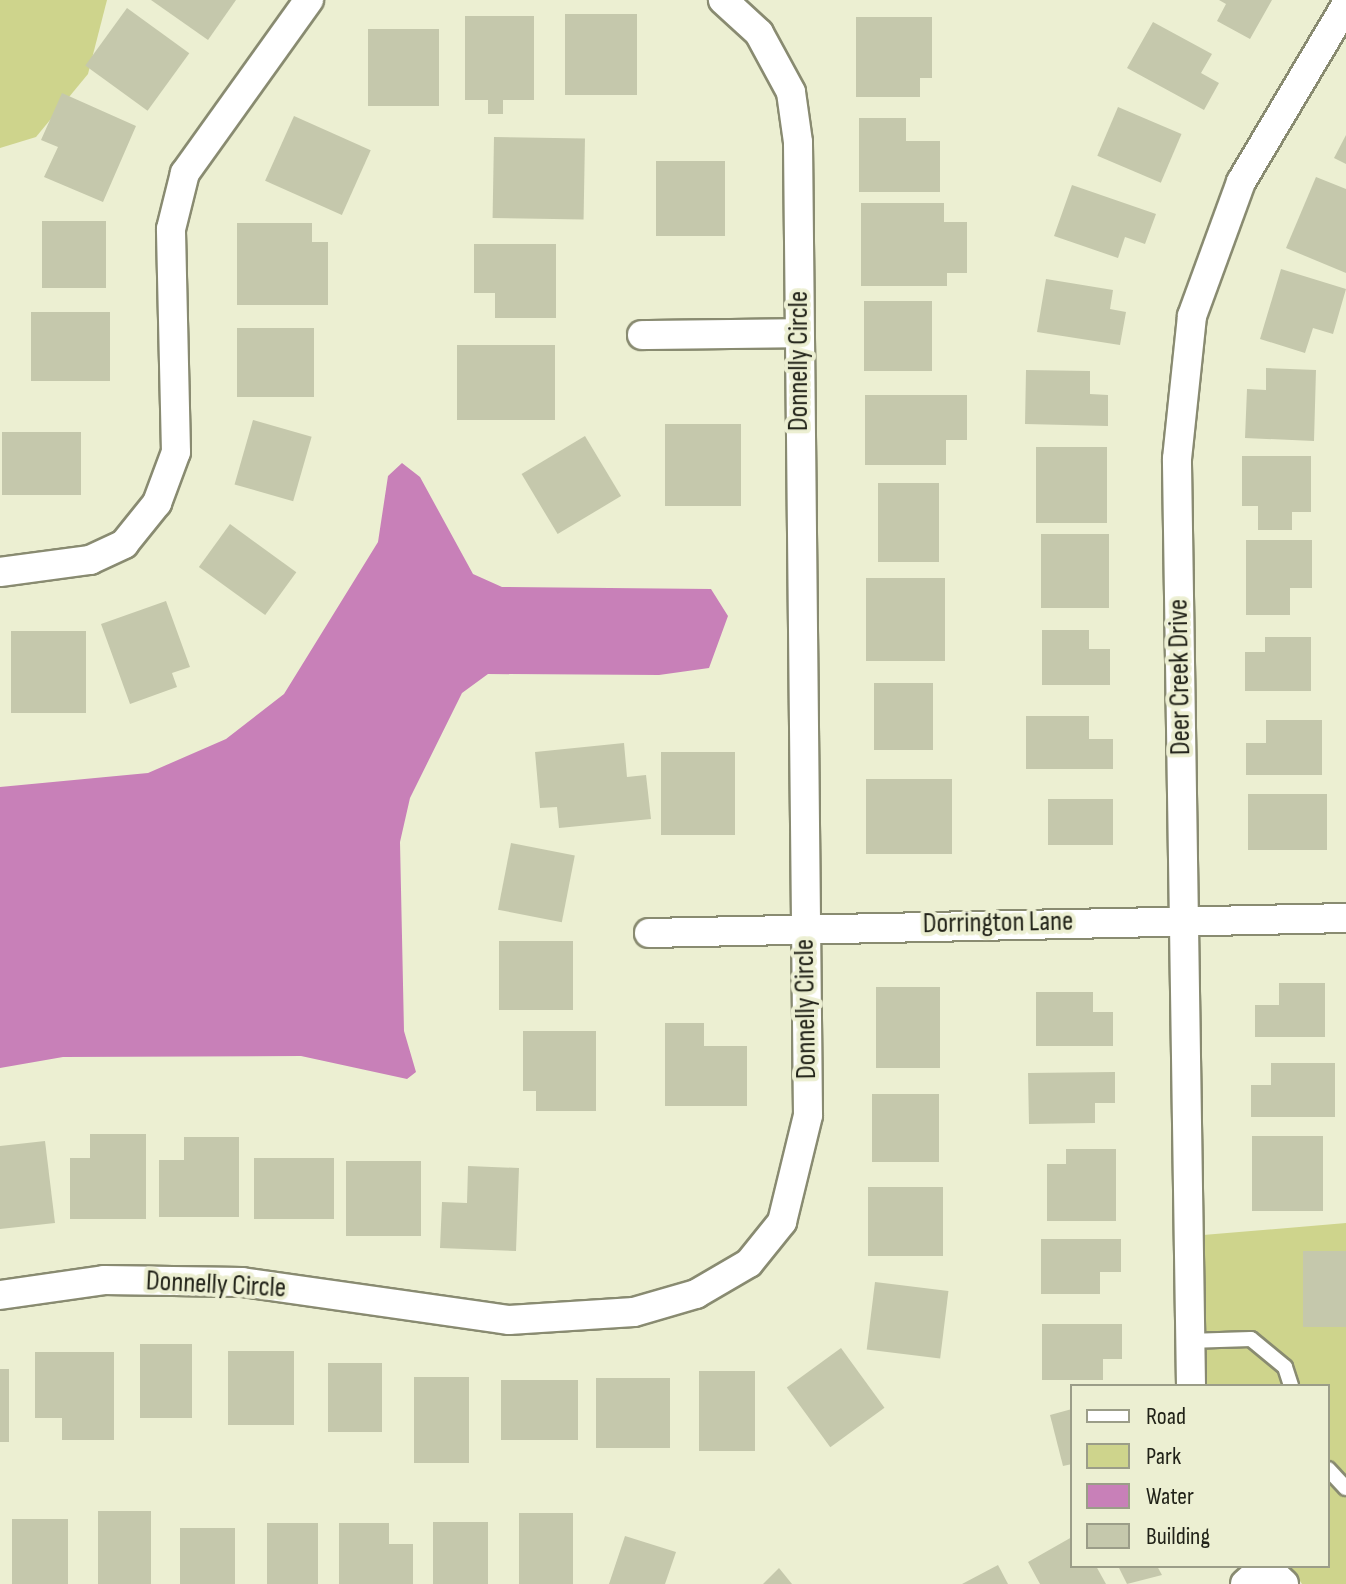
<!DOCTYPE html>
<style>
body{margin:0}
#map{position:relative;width:1346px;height:1584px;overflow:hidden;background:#ecefd2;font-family:"Sofia Sans Condensed",sans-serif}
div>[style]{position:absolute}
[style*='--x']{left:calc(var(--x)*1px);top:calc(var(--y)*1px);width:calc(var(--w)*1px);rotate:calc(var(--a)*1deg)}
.green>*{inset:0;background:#ced48c}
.water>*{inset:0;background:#c880b8}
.building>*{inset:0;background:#c5c8ac;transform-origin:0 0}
.roads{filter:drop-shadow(2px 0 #898b71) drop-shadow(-2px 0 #898b71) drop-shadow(0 2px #898b71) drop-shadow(0 -2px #898b71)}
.lane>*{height:14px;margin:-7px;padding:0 7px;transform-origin:7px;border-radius:7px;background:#fff}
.street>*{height:28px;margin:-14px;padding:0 14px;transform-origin:14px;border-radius:14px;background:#fff}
span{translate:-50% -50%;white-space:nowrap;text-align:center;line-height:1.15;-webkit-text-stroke:8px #ecefd2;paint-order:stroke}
.street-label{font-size:28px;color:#212218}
.legend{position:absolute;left:1070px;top:1384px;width:260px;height:184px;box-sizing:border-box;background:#ecefd2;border:2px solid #9b9d88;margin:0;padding:10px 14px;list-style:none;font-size:24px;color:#212218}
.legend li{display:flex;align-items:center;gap:16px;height:40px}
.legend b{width:40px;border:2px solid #9b9d88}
</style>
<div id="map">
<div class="green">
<div style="clip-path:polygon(0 0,107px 0,88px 74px,36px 137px,0 148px)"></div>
<div style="clip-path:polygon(1346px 1223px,1346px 1584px,1302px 1584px,1290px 1566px,1328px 1566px,1328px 1386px,1204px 1386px,1203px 1235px)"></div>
</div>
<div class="water">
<div style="clip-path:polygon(402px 463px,420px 477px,473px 574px,502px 587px,711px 589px,728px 616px,709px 668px,659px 675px,488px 674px,462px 693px,410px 798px,400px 842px,404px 1031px,416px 1072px,407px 1079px,301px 1056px,63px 1057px,0 1068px,0 787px,148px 773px,226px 739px,284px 694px,378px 542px,388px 476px)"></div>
</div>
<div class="building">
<div style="clip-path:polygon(151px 0,236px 0,208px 40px)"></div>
<div style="clip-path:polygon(1219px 0,1272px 0,1250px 39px,1217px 21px,1226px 4px)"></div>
<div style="left:127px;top:8px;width:77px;height:71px;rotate:36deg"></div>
<div style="left:565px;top:14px;width:72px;height:81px"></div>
<div style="clip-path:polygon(465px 16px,534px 16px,534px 100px,503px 100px,503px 114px,488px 114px,488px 100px,465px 100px)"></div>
<div style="clip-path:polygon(856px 17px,932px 17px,932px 78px,920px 78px,920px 97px,856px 97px)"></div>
<div style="clip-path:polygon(1153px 22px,1212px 54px,1201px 73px,1219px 83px,1204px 110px,1127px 68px)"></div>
<div style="left:368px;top:29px;width:71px;height:77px"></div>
<div style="clip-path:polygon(62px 93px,136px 126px,103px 202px,44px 177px,58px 147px,41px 140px)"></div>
<div style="left:1118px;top:107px;width:69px;height:53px;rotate:23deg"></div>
<div style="left:294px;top:116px;width:84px;height:71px;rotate:24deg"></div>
<div style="clip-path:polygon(859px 118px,906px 118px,906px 141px,940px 141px,940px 192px,859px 192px)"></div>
<div style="clip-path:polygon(1346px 135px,1346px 164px,1334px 158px)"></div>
<div style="left:494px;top:137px;width:91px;height:81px;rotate:1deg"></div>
<div style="left:656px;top:161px;width:69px;height:75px"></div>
<div style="clip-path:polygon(1316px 177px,1346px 189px,1346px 273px,1286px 248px)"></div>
<div style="clip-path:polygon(1072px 185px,1156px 214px,1145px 244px,1125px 237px,1118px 258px,1054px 236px)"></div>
<div style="clip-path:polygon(861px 203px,944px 203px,944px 222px,967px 222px,967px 273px,947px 273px,947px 286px,861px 286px)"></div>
<div style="left:42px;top:221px;width:64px;height:67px"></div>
<div style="clip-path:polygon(237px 223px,312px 223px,312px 242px,328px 242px,328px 305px,237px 305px)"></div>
<div style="clip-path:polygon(474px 244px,556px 244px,556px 318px,495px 318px,495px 293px,474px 293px)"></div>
<div style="clip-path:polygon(1281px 269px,1346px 289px,1333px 334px,1313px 328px,1305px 353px,1260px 339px)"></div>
<div style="clip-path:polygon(1046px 279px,1113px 290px,1110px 309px,1126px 312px,1120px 345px,1037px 332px)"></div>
<div style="left:864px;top:301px;width:68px;height:70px"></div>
<div style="left:31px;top:312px;width:79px;height:69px"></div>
<div style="left:237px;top:328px;width:77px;height:69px"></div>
<div style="left:457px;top:345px;width:98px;height:75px"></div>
<div style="clip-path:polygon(1266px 368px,1316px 370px,1314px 441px,1245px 438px,1247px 389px,1266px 390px)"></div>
<div style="clip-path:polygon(1026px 370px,1090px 371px,1090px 394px,1108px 395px,1108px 426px,1025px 424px)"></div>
<div style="clip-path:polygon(865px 395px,967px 395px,967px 440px,946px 440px,946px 465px,865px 465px)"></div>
<div style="left:253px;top:420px;width:61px;height:67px;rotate:16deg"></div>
<div style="left:665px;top:424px;width:76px;height:82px"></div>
<div style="left:2px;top:432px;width:79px;height:63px"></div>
<div style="left:585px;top:436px;width:70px;height:74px;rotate:59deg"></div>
<div style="left:1036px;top:447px;width:71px;height:76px"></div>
<div style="clip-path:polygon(1242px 456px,1311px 456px,1311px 512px,1292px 512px,1292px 530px,1258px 530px,1258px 506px,1242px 506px)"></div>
<div style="left:878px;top:483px;width:61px;height:79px"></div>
<div style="left:230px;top:524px;width:82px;height:53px;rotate:36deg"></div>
<div style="left:1041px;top:534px;width:68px;height:74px"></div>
<div style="clip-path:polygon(1246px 540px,1312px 540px,1312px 588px,1290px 588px,1290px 615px,1246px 615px)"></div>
<div style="left:866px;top:578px;width:79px;height:83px"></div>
<div style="clip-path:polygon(166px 601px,190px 667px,172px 673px,177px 687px,130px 704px,101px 624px)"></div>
<div style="clip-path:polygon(1042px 630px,1089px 630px,1089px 649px,1110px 649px,1110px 685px,1042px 685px)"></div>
<div style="left:11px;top:631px;width:75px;height:82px"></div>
<div style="clip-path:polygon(1265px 637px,1311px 637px,1311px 691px,1245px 691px,1245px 652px,1265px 652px)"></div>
<div style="left:874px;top:683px;width:59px;height:67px"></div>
<div style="clip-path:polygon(1026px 716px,1089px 716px,1089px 739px,1113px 739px,1113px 769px,1026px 769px)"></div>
<div style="clip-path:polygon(1266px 720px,1322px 720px,1322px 775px,1246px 775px,1246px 743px,1266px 743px)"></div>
<div style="clip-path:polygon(624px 743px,627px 777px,646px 775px,651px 819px,559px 828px,557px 807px,540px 808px,535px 752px)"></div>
<div style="left:661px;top:752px;width:74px;height:83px"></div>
<div style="left:866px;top:779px;width:86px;height:75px"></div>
<div style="left:1248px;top:794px;width:79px;height:56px"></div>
<div style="left:1048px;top:799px;width:65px;height:46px"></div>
<div style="left:511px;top:843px;width:65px;height:68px;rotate:11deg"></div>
<div style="left:499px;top:941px;width:74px;height:69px"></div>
<div style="clip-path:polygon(1279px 983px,1325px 983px,1325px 1037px,1255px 1037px,1255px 1005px,1279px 1005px)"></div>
<div style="left:876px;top:987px;width:64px;height:81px"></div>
<div style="clip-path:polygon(1036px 992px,1093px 992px,1093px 1012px,1113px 1012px,1113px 1046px,1036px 1046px)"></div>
<div style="clip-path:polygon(665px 1023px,704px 1023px,704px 1046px,747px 1046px,747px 1106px,665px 1106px)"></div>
<div style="clip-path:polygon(523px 1031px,596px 1031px,596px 1111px,536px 1111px,536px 1091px,523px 1091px)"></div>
<div style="clip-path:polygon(1271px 1063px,1335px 1063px,1335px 1117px,1251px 1117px,1251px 1085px,1271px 1085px)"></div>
<div style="clip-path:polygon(1115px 1072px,1115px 1103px,1095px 1103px,1095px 1123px,1029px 1124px,1028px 1073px)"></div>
<div style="left:872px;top:1094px;width:67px;height:68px"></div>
<div style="clip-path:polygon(90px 1134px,146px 1134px,146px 1219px,70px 1219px,70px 1158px,90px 1158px)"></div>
<div style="left:1252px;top:1136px;width:71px;height:75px"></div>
<div style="clip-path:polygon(184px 1137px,239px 1137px,239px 1217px,159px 1217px,159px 1160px,184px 1160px)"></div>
<div style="clip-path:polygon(45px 1141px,55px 1223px,0 1229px,0 1146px)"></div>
<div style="clip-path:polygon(1066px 1149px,1116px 1149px,1116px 1221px,1047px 1221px,1047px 1164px,1066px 1164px)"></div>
<div style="left:254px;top:1158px;width:80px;height:61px"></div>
<div style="left:346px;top:1161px;width:75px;height:75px"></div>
<div style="clip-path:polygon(468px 1166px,519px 1168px,516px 1251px,440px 1248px,442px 1202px,467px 1203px)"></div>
<div style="left:868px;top:1187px;width:75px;height:69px"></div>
<div style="clip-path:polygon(1041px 1239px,1121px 1239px,1121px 1272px,1100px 1272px,1100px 1294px,1041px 1294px)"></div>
<div style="left:1303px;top:1251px;width:43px;height:76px"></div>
<div style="left:875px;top:1282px;width:74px;height:68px;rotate:7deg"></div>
<div style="clip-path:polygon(1042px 1324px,1122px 1324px,1122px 1359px,1103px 1359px,1103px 1380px,1042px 1380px)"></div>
<div style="left:140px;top:1344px;width:52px;height:74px"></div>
<div style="left:841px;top:1348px;width:74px;height:67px;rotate:54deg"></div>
<div style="left:228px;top:1351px;width:66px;height:74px"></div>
<div style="clip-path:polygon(35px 1352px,114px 1352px,114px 1440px,62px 1440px,62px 1418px,35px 1418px)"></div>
<div style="left:328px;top:1363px;width:54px;height:69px"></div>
<div style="left:0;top:1369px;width:9px;height:73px"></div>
<div style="left:699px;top:1371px;width:56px;height:80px"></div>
<div style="left:414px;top:1377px;width:55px;height:86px"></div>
<div style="left:596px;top:1378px;width:74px;height:70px"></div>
<div style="left:501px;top:1380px;width:77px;height:60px"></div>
<div style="clip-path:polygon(1072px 1409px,1072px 1464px,1063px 1466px,1050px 1415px)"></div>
<div style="left:98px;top:1511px;width:53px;height:73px"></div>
<div style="left:519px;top:1513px;width:54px;height:71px"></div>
<div style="left:12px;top:1519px;width:56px;height:65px"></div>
<div style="left:433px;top:1522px;width:55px;height:62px"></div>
<div style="left:267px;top:1523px;width:51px;height:61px"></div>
<div style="clip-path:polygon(339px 1523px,389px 1523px,389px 1544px,413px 1544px,413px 1584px,339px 1584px)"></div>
<div style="left:180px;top:1528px;width:55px;height:56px"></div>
<div style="clip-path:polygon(625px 1536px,676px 1552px,665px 1584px,609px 1584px)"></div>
<div style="clip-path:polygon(1072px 1537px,1072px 1566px,1096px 1566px,1106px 1584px,1040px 1584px,1028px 1562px)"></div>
<div style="clip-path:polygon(998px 1565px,1008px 1584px,962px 1584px)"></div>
<div style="clip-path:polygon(1118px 1566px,1157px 1566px,1162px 1575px,1127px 1584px)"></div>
<div style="clip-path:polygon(779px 1568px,792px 1584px,763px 1584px)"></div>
</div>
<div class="roads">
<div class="lane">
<div style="--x:1188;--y:1341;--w:63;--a:-1.8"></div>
<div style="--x:1251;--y:1339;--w:44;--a:39.5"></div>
<div style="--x:1285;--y:1367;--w:20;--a:72"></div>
<div style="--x:1328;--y:1469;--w:26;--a:47"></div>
</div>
<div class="street">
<div style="--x:642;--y:335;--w:157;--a:-0.7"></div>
<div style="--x:0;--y:572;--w:91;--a:-7.6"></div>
<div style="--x:90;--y:560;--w:38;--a:-25"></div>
<div style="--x:124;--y:544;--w:53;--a:-51.2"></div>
<div style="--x:157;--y:503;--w:54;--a:-69.6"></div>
<div style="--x:176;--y:452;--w:223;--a:-91.3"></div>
<div style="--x:171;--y:229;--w:58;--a:-76"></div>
<div style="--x:185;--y:173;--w:213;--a:-54.4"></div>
<div style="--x:649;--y:933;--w:697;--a:-1.23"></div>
<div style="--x:0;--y:1295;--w:105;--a:-8.2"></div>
<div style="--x:104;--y:1280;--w:138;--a:0.8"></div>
<div style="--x:242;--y:1282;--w:270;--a:8.1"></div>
<div style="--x:509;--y:1320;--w:125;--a:-3.7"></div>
<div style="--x:634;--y:1312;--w:65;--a:-16.2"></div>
<div style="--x:696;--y:1294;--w:61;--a:-30.3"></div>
<div style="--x:749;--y:1263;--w:53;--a:-51.2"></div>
<div style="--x:782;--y:1222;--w:110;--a:-76.3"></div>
<div style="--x:808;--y:1115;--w:973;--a:-90.59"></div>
<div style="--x:798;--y:142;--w:50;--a:-98"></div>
<div style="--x:791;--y:92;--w:67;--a:-118.5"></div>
<div style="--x:759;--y:33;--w:49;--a:-137.5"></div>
<div style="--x:1191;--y:1386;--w:927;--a:-90.87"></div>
<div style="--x:1177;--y:459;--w:144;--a:-84"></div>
<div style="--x:1192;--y:316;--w:143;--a:-69.9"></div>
<div style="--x:1241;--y:182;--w:206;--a:-59.3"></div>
<div style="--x:1245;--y:1584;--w:27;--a:-42"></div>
<div style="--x:1265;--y:1566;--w:26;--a:43"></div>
</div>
</div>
<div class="street-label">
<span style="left:799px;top:361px;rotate:-90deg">Donnelly Circle</span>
<span style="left:1180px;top:677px;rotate:-91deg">Deer Creek Drive</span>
<span style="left:998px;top:923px;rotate:-1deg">Dorrington Lane</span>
<span style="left:806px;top:1009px;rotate:-91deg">Donnelly Circle</span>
<span style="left:216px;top:1285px;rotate:3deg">Donnelly Circle</span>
</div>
<ul class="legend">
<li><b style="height:10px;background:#fff"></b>Road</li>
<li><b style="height:22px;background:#ced48c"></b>Park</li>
<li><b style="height:22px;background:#c880b8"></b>Water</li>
<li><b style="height:22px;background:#c5c8ac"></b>Building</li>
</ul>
</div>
